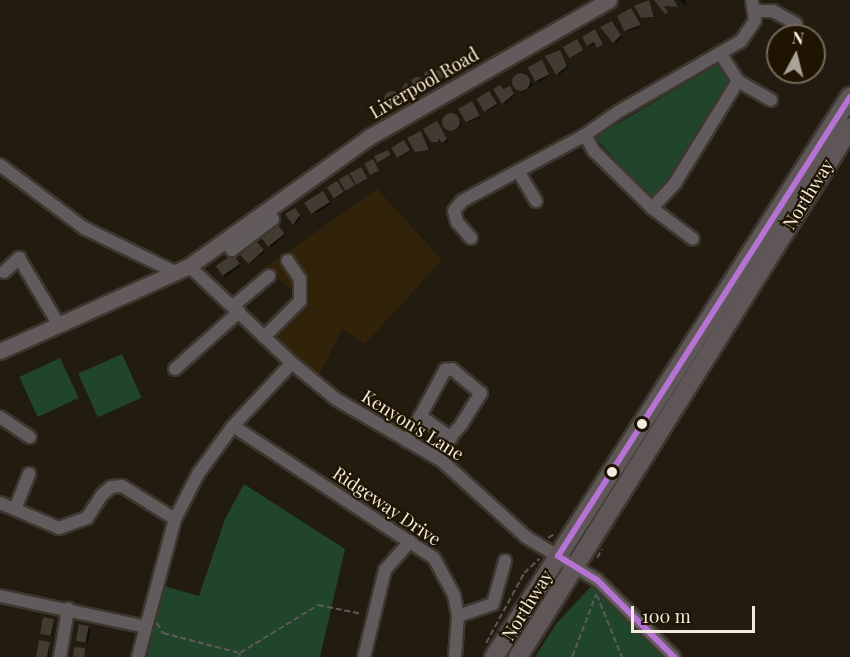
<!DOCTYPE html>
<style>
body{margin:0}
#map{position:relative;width:850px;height:657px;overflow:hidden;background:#221b10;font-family:"Playfair Display",serif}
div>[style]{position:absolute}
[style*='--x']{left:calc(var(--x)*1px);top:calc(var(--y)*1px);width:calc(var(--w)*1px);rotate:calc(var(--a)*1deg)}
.built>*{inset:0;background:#312309}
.green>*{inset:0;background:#20452b;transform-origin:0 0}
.shadow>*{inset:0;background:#0007;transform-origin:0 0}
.round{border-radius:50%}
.building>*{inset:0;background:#423b32;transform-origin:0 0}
.path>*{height:1.5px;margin-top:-0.75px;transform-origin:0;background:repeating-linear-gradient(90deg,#5e5957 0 6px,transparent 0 9px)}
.roads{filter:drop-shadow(2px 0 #3d372f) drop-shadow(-2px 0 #3d372f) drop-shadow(0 2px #3d372f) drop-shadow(0 -2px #3d372f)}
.minor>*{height:12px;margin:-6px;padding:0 6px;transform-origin:6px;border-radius:6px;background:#615b5d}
.major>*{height:15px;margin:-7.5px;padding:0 7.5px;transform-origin:7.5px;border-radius:7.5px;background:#635b5b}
.highway>*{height:18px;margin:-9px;padding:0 9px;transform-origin:9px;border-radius:9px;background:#5f5657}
.bus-1>*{height:6px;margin:-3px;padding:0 3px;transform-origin:3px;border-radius:3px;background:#b673d3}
.dots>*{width:16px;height:16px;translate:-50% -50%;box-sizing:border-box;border:3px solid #1f1402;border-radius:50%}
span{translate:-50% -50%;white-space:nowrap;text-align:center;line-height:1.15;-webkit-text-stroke:4.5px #1f1402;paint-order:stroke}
.street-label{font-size:18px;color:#f2eade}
.north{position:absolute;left:766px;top:24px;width:60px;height:60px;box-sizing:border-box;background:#1f1402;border:2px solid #736a5a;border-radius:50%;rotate:7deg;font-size:16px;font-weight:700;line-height:24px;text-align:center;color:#f2eade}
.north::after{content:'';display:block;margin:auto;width:21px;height:27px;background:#a9a296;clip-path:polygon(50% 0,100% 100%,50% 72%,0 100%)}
.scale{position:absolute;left:631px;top:606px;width:124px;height:27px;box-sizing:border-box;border:3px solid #f2eade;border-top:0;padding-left:8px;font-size:18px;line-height:21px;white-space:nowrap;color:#f2eade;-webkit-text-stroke:4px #1f1402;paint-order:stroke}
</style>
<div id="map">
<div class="built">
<div style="clip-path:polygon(377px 189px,442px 260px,365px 344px,342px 329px,319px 376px,264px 327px,295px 294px,266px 267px)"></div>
</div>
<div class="green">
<div style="clip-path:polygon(718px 64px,730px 81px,666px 184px,653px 197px,647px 196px,595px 137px)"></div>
<div style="left:122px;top:354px;width:48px;height:48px;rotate:66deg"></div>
<div style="left:60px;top:358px;width:44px;height:45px;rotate:65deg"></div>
<div style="clip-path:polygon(244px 484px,345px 549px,320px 657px,147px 657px,164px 586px,199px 596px,225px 519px)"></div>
<div style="clip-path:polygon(596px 581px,666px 653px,662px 657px,535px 657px,556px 624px)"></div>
</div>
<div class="shadow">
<div style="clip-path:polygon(648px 0,655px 17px,644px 18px,636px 7px)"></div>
<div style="clip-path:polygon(679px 0,685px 0,687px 3px,684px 5px)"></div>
<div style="clip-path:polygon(631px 10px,642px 26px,628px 31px,626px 30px)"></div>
<div style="clip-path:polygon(614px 22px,622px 37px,616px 43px,602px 28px)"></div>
<div style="clip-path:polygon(595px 31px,597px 32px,604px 45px,588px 45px)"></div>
<div style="clip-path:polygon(577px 41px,584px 51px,572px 57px,570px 56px)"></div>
<div style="clip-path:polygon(559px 51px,569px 67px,559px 75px,547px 57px)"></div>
<div style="clip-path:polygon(542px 62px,550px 75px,539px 82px,537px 81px)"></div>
<div style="clip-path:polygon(432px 69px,443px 71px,447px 79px,431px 88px,425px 84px,428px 90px,421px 94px,420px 78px,424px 82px,429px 79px)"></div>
<div style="left:524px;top:72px;width:16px;height:13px;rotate:55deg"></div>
<div style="clip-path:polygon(500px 86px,504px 90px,510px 88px,515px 95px,505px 104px)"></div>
<div style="clip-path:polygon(397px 91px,402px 103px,392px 109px,384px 96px)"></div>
<div style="clip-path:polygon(489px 92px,498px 105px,487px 111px,485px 110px)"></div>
<div style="clip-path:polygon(472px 103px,481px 117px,469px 122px,467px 120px)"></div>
<div class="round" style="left:445px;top:115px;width:16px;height:16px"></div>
<div style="clip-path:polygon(437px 123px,449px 141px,445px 143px,432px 141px)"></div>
<div style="clip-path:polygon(421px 133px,423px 134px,430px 150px,416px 151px)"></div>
<div style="clip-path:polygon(404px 142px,411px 151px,400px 158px,398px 157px)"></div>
<div style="clip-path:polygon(388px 152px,392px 156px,378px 162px)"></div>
<div style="clip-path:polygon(337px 183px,345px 193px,337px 198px,334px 197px)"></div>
<div style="clip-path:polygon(325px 194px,331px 204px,316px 213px,314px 212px)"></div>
<div style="clip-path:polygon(295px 209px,301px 217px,295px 225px,287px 214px)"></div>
<div style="clip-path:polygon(280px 228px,286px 235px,271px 247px,269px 246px)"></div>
<div style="clip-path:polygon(258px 244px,265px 252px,249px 264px,247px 262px)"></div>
<div style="clip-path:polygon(235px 257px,241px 265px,226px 277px,224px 276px)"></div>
<div style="clip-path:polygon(53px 621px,53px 636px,44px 634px)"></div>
<div style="clip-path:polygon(80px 626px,91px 628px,88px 643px,79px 641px)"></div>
<div style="clip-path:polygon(49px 643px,49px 657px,40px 657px)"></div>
</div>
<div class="building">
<div style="clip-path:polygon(649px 0,654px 17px,641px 18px,634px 6px)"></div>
<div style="clip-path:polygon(654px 0,674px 0,678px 7px,664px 6px,668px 12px,665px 14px)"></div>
<div style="clip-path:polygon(631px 8px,641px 25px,624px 31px,617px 16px)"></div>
<div style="clip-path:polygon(612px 21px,621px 35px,613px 43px,600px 27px)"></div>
<div style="clip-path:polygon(595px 29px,603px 44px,597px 48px,594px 42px,587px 46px,582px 37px)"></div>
<div style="left:577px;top:39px;width:13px;height:16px;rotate:61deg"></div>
<div style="clip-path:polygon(560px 50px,567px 66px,556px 75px,545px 56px)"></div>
<div style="left:542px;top:60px;width:16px;height:16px;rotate:63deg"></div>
<div style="clip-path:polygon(432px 67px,435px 71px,441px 68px,446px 77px,428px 88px,424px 73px)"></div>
<div class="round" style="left:512px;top:73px;width:18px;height:18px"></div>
<div style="clip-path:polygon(416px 77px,420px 77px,427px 89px,418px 94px,411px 80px)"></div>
<div style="clip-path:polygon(406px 82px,414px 96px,405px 101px,400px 91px)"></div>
<div style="clip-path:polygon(500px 85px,503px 89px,510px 86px,514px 94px,502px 104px,493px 89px)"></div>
<div class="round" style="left:384px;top:91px;width:16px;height:16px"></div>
<div style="left:489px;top:91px;width:15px;height:15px;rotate:58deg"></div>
<div style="clip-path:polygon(472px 101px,480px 116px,466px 122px,458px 109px)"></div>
<div class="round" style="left:442px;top:113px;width:18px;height:18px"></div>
<div style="clip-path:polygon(437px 121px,447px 139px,442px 143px,438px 138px,439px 142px,431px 142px,423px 129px)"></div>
<div style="clip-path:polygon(421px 131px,429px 150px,415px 152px,407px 138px)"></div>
<div style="left:404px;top:140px;width:12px;height:15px;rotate:59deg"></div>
<div style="clip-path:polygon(388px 150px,391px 155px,377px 163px,374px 156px)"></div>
<div style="left:373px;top:159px;width:13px;height:10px;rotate:63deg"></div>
<div style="left:361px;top:167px;width:13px;height:13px;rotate:61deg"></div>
<div style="left:348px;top:174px;width:13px;height:11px;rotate:58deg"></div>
<div style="left:337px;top:181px;width:13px;height:12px;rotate:58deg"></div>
<div style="left:323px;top:191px;width:13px;height:22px;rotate:58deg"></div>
<div style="clip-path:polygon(295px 208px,300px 215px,293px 225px,285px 214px)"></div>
<div style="left:278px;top:225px;width:11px;height:21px;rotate:52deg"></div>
<div style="left:256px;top:241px;width:12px;height:21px;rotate:48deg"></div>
<div style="left:233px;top:254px;width:12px;height:21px;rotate:55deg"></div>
<div style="left:43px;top:617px;width:11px;height:17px;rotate:10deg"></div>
<div style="left:79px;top:624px;width:10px;height:17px;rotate:11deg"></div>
<div style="clip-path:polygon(39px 640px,50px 642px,47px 657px,36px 657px)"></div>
<div style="left:74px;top:647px;width:11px;height:10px;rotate:5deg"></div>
</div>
<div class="path">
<div style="--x:548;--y:538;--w:9;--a:-32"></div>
<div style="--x:597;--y:558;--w:10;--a:-61"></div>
<div style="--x:597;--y:595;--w:67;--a:68"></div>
<div style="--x:157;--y:623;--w:12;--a:59"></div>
<div style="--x:163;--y:633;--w:80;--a:14.6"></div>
<div style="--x:240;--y:653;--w:4;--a:90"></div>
<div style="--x:486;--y:643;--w:80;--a:-61.5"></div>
<div style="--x:524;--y:573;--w:21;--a:-43"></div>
<div style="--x:240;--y:653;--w:92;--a:-31.6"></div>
<div style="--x:318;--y:605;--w:45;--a:11.6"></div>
<div style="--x:572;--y:657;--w:67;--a:-69.1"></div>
</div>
<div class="roads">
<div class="minor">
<div style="--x:756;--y:11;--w:17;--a:0"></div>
<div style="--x:773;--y:11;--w:26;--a:29"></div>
<div style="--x:720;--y:53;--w:33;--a:57"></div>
<div style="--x:738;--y:81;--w:38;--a:30"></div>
<div style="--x:585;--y:135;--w:18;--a:61"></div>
<div style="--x:594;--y:151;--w:81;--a:44.5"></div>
<div style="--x:652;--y:208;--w:51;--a:37.1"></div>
<div style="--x:0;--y:165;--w:105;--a:36.9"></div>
<div style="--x:84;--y:228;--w:103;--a:25.8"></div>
<div style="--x:518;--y:171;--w:35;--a:59"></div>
<div style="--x:652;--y:208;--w:34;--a:-47"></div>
<div style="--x:675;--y:183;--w:120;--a:-58.3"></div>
<div style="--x:471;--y:238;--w:21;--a:-131"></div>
<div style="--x:457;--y:222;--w:11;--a:-105"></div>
<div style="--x:454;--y:211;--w:13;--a:-51"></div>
<div style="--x:462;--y:201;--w:140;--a:-28.2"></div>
<div style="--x:585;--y:135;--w:40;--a:-34.9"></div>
<div style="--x:618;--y:112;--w:142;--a:-30"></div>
<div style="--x:741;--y:41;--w:25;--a:-56"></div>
<div style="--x:755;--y:20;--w:20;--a:-99"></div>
<div style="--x:224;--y:241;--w:12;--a:48"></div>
<div style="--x:232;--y:250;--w:51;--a:-37.1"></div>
<div style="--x:273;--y:219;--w:11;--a:-128"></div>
<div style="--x:189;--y:266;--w:141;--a:43.3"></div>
<div style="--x:292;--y:363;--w:57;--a:39.3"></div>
<div style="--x:336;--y:399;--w:123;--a:30.3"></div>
<div style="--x:442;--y:461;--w:113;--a:42.1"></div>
<div style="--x:526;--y:537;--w:83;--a:31.2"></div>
<div style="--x:597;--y:580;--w:109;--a:45"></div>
<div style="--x:4;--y:272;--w:21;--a:-43"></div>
<div style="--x:19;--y:258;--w:78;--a:59.2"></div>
<div style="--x:233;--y:306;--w:47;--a:-39.8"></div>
<div style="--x:264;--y:337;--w:51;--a:-45"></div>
<div style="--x:300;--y:301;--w:22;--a:-90"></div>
<div style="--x:300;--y:279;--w:22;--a:-124"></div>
<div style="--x:175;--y:369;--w:86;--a:-41.7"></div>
<div style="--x:420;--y:416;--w:38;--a:35"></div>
<div style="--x:0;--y:417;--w:36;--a:34"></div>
<div style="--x:233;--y:426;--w:240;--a:33.3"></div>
<div style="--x:434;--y:558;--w:42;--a:61.6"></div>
<div style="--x:454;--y:595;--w:21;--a:79"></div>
<div style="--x:458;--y:616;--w:41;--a:94.2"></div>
<div style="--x:407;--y:441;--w:81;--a:-61.8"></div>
<div style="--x:445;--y:370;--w:7;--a:-8"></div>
<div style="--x:452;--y:369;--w:38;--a:40"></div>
<div style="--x:481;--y:393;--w:36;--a:122"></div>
<div style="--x:462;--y:424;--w:43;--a:132.2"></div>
<div style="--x:0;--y:503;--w:64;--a:23"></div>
<div style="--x:59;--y:528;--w:30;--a:-20"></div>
<div style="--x:87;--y:518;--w:27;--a:-57"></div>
<div style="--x:102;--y:495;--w:12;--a:-42"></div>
<div style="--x:111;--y:487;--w:11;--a:-5"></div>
<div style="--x:122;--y:486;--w:62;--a:31.9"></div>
<div style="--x:15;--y:509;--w:38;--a:-68"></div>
<div style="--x:0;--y:596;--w:149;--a:12"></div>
<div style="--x:458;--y:616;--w:37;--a:-19"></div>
<div style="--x:493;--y:604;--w:45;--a:-74.4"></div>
<div style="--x:60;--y:657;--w:49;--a:-80.5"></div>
<div style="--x:138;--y:657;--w:143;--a:-75"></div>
<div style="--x:175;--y:519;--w:51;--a:-62.9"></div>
<div style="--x:198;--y:474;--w:59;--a:-53.9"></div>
<div style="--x:233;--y:426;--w:86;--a:-46.9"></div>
<div style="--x:364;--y:657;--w:89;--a:-76.4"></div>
<div style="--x:385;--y:570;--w:38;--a:-49"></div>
</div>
<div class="major">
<div style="--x:0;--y:351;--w:207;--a:-24.2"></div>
<div style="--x:189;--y:266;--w:221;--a:-35.6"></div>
<div style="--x:369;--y:137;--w:276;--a:-29.7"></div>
</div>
<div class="highway">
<div style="--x:494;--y:657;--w:664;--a:-57.56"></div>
<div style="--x:518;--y:657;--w:625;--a:-57.89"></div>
</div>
</div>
<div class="bus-1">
<div style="--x:674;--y:657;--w:109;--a:-135"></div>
<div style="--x:597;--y:580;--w:46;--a:-148.4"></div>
<div style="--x:558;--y:556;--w:544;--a:-57.54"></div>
</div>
<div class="dots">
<div style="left:642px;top:424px;background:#f2eade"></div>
<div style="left:612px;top:472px;background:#f2eade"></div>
</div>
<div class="street-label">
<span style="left:424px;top:83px;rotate:-30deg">Liverpool Road</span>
<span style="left:808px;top:194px;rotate:-58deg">Northway</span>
<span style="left:413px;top:425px;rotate:32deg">Kenyon's Lane</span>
<span style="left:387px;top:506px;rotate:34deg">Ridgeway Drive</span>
<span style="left:527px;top:605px;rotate:-58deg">Northway</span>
</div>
<div class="north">N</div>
<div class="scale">100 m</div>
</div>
